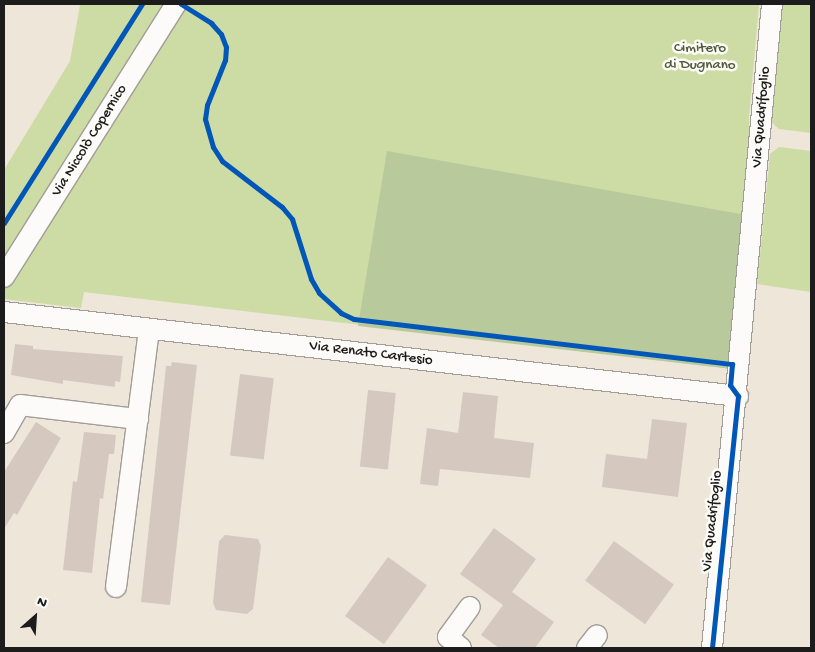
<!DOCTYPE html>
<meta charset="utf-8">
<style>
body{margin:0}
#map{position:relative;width:815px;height:652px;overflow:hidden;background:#ede6d9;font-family:"Gochi Hand",sans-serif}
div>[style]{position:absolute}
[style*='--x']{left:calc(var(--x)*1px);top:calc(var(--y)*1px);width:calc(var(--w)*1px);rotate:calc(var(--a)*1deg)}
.green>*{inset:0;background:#cddba5}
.forest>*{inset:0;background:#b8ca9c}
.building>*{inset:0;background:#d5c9bf;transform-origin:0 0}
.roads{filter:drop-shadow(1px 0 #a29d96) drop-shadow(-1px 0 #a29d96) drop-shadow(0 1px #a29d96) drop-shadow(0 -1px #a29d96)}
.minor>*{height:20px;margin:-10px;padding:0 10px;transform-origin:10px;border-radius:10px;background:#fcfbf9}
.cycleway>*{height:5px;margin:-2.5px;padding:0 2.5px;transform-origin:2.5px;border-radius:2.5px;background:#0057b8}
span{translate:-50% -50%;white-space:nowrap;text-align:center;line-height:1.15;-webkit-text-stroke:5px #fdfcf7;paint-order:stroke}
.park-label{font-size:15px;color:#505c3d}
.street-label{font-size:15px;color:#1c1c1c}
.frame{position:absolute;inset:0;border:5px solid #1c1c1c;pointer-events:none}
.north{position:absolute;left:10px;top:592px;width:50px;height:50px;-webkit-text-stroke:4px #fdfcf7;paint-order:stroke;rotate:26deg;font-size:14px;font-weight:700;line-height:20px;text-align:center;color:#1c1c1c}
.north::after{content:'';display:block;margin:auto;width:18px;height:22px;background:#1c1c1c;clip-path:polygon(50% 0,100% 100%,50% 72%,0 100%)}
</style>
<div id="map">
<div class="green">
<div style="clip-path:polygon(71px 4px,759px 4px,749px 117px,751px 158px,732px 369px,84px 292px,81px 308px,4px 299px,4px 170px,70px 61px,80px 5px)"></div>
<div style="clip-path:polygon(782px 4px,811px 4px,811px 133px,779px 129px,771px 122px)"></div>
<div style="clip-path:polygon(779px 147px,811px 151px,811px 292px,757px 284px,770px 154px)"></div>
</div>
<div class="forest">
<div style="clip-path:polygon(387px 151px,746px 215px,732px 369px,358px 326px)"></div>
</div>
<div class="building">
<div style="clip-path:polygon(15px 344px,33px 346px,33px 349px,123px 356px,120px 382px,115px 381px,115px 387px,63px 380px,63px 384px,11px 375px)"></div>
<div style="clip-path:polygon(172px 362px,197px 365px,170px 605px,141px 602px,166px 366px,171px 366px)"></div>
<div style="left:240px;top:374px;width:34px;height:82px;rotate:7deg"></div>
<div style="left:368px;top:390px;width:28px;height:77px;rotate:6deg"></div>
<div style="clip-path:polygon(463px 392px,498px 396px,494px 438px,534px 443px,530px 478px,440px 469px,438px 486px,420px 484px,427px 428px,458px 433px)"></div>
<div style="clip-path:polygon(652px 419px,687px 423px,678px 497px,602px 487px,606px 454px,647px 459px)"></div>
<div style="clip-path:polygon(36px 422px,61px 438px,17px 515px,14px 513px,4px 529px,4px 472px)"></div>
<div style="clip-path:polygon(84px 432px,116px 435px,114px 454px,109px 454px,103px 499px,100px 498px,92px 573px,63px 570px,73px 481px,77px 482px)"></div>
<div style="clip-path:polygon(494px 528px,536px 559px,512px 592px,554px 622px,535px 648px,499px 648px,481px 635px,503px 605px,460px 574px)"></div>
<div style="clip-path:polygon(225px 535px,258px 539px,261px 546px,253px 609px,247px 614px,216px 610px,213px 603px,219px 541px)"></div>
<div style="left:614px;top:541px;width:74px;height:49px;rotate:36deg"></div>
<div style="left:388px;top:557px;width:48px;height:73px;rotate:36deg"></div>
</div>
<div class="roads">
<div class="minor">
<div style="--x:4;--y:277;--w:323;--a:-57.8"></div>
<div style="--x:4;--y:312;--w:739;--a:6.53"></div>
<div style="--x:4;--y:433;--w:32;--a:-60"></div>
<div style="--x:20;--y:405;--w:119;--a:6.8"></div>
<div style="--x:116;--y:587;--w:260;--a:-82.7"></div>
<div style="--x:461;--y:648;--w:17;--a:-140"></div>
<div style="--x:448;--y:637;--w:37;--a:-54"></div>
<div style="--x:587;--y:648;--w:16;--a:-52"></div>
<div style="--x:712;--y:648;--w:647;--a:-84.68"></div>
</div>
</div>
<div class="cycleway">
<div style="--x:181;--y:4;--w:36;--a:32"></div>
<div style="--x:211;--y:23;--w:15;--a:48"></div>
<div style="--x:221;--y:34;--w:14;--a:69"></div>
<div style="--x:226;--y:47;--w:13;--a:94"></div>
<div style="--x:225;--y:60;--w:48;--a:111.8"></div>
<div style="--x:207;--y:105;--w:14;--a:98"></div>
<div style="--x:205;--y:119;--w:29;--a:74"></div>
<div style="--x:213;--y:147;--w:17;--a:57"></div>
<div style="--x:222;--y:161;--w:76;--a:37.5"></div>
<div style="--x:282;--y:207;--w:16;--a:50"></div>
<div style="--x:292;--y:219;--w:63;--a:72.4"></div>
<div style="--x:311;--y:279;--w:16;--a:60"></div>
<div style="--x:319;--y:293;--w:30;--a:42"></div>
<div style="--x:341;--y:313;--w:14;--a:25"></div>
<div style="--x:354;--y:319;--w:381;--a:6.8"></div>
<div style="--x:732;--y:364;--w:21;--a:95"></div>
<div style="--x:730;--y:385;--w:14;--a:54"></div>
<div style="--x:738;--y:396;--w:253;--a:95.9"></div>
<div style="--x:4;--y:223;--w:259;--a:-57.8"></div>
</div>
<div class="park-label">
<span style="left:700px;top:57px">Cimitero<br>di Dugnano</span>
</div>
<div class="street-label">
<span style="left:762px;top:117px;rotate:-85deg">Via Quadrifoglio</span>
<span style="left:90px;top:141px;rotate:-58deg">Via Niccolò Copernico</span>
<span style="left:371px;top:354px;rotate:7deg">Via Renato Cartesio</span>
<span style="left:713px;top:521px;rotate:-84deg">Via Quadrifoglio</span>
</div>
<div class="frame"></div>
<div class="north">N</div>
</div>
